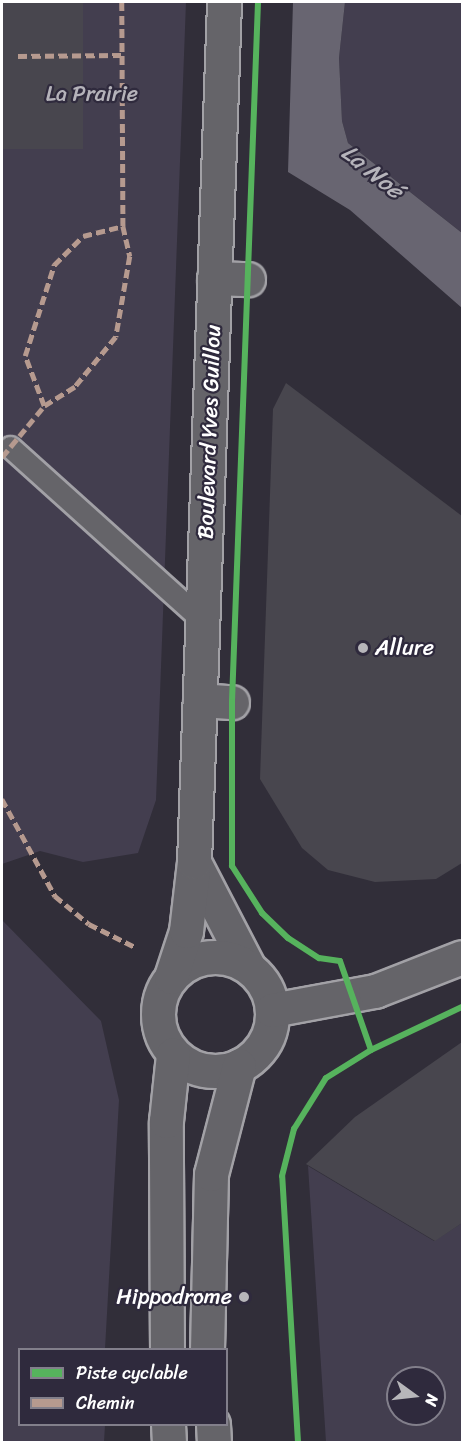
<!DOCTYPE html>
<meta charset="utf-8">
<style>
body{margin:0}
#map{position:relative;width:464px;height:1444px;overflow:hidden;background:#312e39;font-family:Sriracha,sans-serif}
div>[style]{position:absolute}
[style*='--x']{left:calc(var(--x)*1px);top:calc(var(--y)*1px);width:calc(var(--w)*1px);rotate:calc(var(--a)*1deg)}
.green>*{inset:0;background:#433e4f}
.water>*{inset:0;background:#686571}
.building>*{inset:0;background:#48464e;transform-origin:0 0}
.roads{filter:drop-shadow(2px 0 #a2a1a6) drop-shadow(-2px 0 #a2a1a6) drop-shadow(0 2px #a2a1a6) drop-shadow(0 -2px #a2a1a6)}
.lane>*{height:21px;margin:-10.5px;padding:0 10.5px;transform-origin:10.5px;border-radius:10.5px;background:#656469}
.street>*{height:33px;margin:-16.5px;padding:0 16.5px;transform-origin:16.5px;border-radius:16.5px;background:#656469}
.secondary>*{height:33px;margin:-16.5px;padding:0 16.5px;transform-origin:16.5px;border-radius:16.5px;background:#656469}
.secondary>.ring{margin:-16.5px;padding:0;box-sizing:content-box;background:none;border:33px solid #656469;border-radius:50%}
.quiet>*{height:4.5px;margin-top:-2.25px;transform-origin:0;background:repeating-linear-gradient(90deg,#b69a8f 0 9px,transparent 0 13.5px)}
.cycleway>*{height:6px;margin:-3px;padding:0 3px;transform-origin:3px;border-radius:3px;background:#56b35d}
.dots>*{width:16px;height:16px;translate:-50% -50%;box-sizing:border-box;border:3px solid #2f2a3d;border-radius:50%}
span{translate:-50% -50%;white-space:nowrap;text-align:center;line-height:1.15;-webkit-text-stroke:4.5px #2f2a3d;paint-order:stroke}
.park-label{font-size:22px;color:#b5b3ba}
.street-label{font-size:22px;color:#fff}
.poi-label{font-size:22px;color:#fff}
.left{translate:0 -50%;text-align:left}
.right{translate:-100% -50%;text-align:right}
.water-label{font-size:24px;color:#b6b4bb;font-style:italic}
.frame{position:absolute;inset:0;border:3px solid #fff;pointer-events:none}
.legend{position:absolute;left:18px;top:1348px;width:210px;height:78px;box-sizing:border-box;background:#2f2a3d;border:2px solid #827f8b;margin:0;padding:8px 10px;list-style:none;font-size:18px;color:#fff}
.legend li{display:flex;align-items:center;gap:12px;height:30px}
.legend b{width:30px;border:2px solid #827f8b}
.north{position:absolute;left:386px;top:1366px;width:60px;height:60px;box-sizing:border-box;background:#2f2a3d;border:2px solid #827f8b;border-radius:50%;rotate:105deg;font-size:16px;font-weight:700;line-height:24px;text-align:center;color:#fff}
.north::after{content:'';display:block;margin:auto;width:21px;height:27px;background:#b7b6ba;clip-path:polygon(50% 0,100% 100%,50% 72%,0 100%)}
</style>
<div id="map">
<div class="green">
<div style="clip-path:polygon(2px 2px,186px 2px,156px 800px,138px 853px,83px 862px,40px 851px,2px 864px)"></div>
<div style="clip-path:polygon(345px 2px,462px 2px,462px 233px,348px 143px,342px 121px,339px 58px)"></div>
<div style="clip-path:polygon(2px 920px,101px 1021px,119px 1100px,105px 1349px,20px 1350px,20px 1424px,105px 1425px,104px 1442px,2px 1442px)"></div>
<div style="clip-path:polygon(evenodd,308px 1166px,434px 1241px,462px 1223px,462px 1442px,326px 1442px,308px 1166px,398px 1378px,434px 1378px,434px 1414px,398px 1414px,398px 1378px)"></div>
</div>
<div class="water">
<div style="clip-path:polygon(293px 2px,345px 2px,339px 58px,342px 121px,348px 143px,462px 233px,462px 308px,350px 210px,288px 172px)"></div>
</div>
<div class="building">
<div style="left:2px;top:2px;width:81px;height:147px"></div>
<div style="clip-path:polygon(286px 383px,462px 516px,462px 863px,436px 879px,375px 882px,328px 870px,302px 848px,260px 779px,273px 409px)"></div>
<div style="clip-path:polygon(462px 1042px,462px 1223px,435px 1241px,306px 1164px,355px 1117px)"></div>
</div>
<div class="roads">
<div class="lane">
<div style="--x:10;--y:447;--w:258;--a:42"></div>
</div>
<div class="street">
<div style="--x:214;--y:278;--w:34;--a:2"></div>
<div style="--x:200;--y:700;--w:32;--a:4"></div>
</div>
<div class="secondary">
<div style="--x:194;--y:862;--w:119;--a:62.6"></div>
<div class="ring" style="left:158px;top:957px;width:81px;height:81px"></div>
<div style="--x:171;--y:977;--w:48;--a:-71.9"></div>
<div style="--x:186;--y:931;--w:69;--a:-83.4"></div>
<div style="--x:194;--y:862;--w:861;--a:-88"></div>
<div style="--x:272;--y:1010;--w:105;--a:-10.5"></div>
<div style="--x:375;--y:991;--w:93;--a:-21.3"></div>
<div style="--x:167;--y:1350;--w:229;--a:-90.3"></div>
<div style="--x:166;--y:1121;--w:67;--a:-84"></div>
<div style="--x:207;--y:1350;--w:176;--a:-88.7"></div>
<div style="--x:211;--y:1174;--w:112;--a:-75.5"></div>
<div style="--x:168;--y:1424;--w:18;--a:87"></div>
<div style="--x:213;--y:1424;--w:18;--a:87"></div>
</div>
</div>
<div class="quiet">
<div style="--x:122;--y:2;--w:224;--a:89.7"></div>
<div style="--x:18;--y:56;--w:104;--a:-0.6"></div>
<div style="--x:123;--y:226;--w:31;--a:77"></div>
<div style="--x:130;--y:256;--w:82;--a:99.8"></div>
<div style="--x:116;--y:337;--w:65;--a:129.4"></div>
<div style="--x:75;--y:387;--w:36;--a:148"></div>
<div style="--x:44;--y:406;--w:53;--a:-110.8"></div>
<div style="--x:25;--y:356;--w:96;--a:-72.3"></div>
<div style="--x:54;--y:265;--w:41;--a:-45"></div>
<div style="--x:83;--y:236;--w:41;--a:-14"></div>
<div style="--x:2;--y:457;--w:66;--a:-50.5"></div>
<div style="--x:2;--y:799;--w:111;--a:61.3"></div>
<div style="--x:55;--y:896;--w:44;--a:39.5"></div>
<div style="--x:89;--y:924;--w:51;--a:26.6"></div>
</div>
<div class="cycleway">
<div style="--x:258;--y:2;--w:700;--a:92.13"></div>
<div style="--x:232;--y:702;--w:164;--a:90"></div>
<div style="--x:232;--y:866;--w:56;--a:57.4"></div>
<div style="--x:262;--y:913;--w:36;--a:44"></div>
<div style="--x:288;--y:938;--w:37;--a:33"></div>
<div style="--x:319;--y:958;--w:21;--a:8"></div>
<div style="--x:340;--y:961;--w:94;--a:70.8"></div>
<div style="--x:298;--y:1442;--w:266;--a:-93.4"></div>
<div style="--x:282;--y:1176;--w:49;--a:-75.7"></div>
<div style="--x:294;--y:1129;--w:60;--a:-57.9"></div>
<div style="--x:326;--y:1078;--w:53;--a:-31.9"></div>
<div style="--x:371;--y:1050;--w:101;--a:-25.3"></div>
</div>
<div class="dots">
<div style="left:363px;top:648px;background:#b7b6ba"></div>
<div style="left:244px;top:1297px;background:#b7b6ba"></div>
</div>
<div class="park-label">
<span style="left:92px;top:94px">La Prairie</span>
</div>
<div class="street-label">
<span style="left:209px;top:432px;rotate:-88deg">Boulevard Yves Guillou</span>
</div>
<div class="poi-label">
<span class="left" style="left:375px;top:648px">Allure</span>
<span class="right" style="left:232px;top:1297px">Hippodrome</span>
</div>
<div class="water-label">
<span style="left:372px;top:172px;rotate:39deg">La Noé</span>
</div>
<div class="frame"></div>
<ul class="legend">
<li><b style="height:8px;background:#56b35d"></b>Piste cyclable</li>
<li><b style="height:8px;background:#b69a8f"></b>Chemin</li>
</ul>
<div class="north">N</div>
</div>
